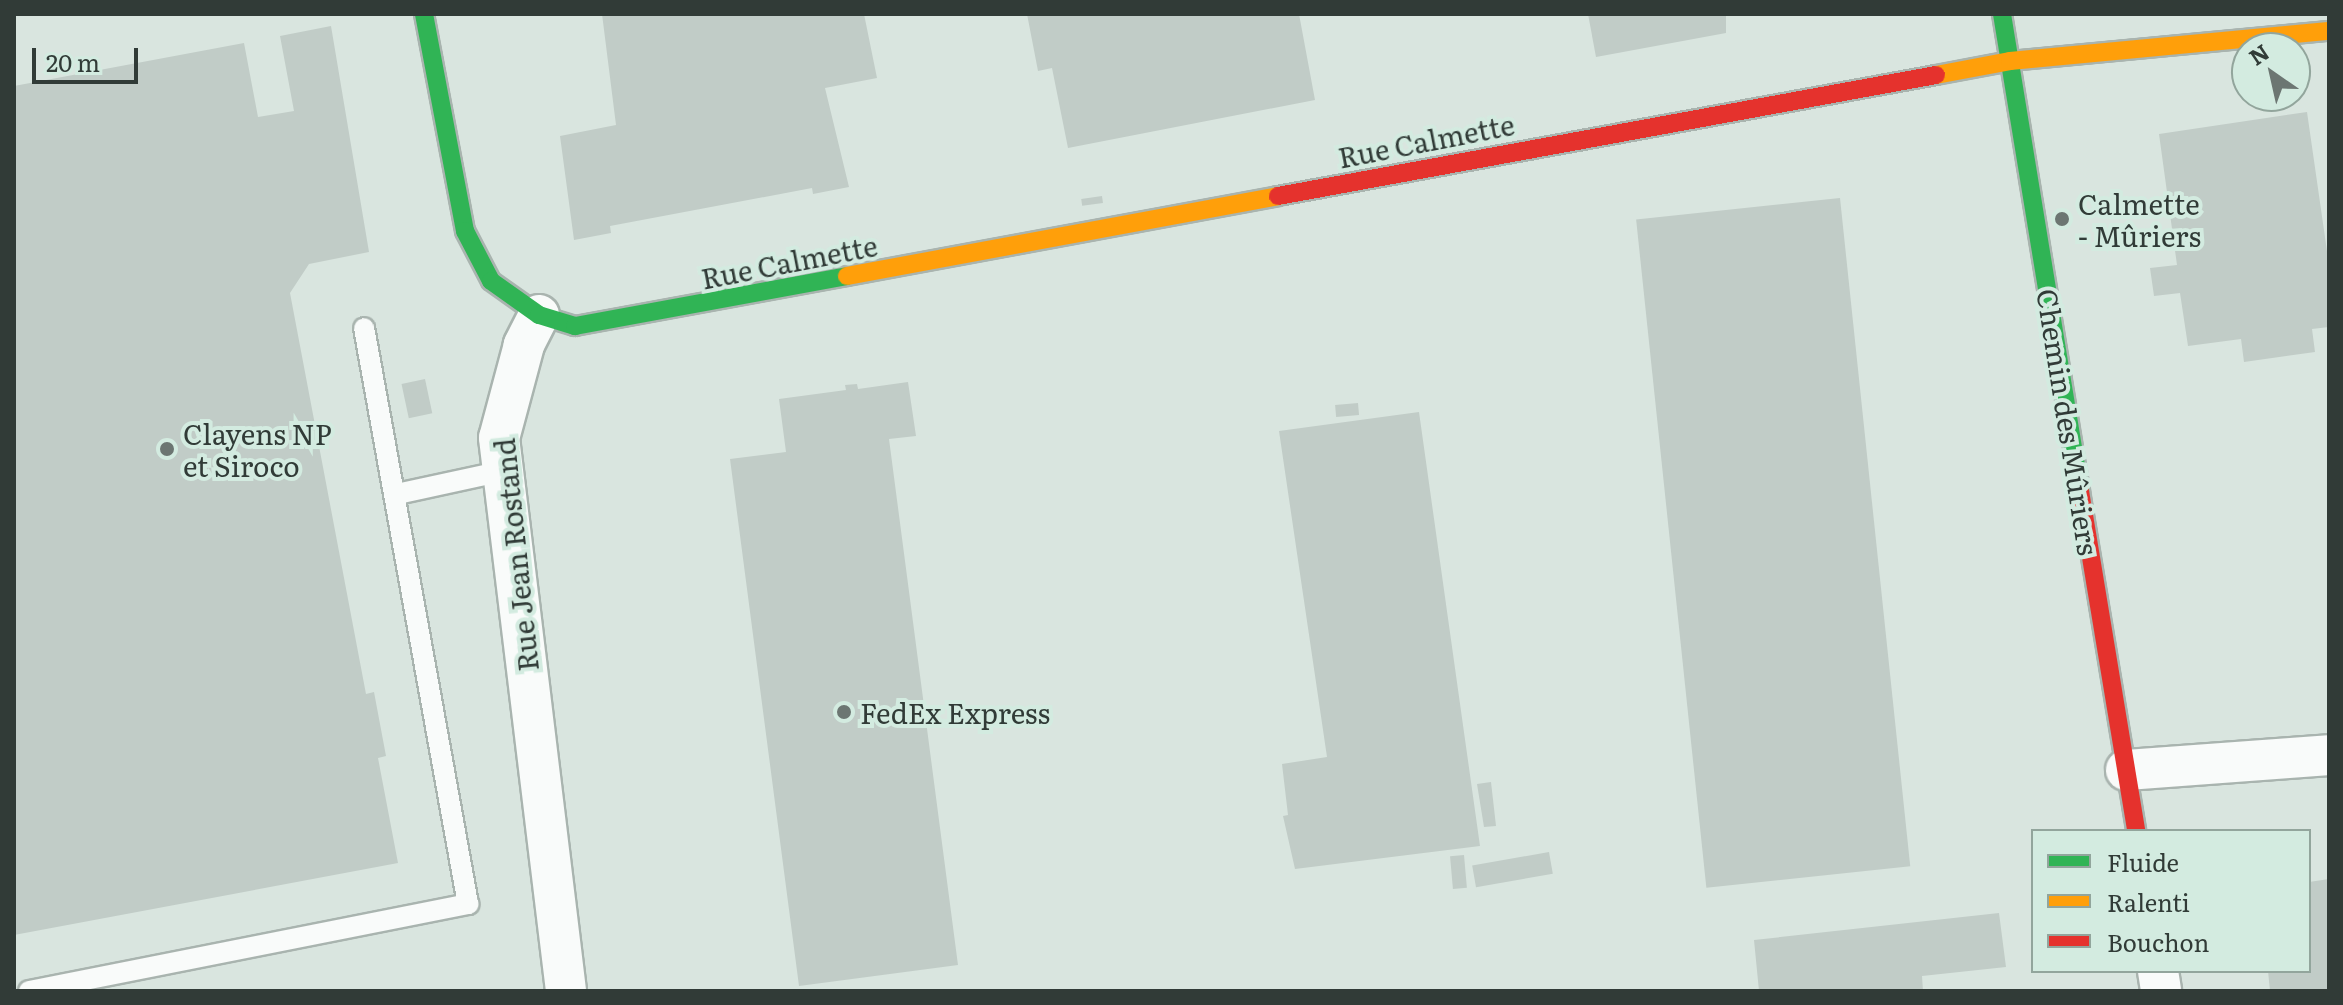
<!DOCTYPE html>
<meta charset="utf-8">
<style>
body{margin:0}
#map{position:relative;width:2343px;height:1005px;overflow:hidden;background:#d9e5df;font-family:Literata,serif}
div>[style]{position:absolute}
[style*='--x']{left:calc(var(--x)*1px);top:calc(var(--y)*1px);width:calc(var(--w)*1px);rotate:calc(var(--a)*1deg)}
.building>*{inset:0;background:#c1ccc7;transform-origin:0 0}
.roads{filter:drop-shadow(2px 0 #a9b4af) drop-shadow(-2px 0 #a9b4af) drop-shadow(0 2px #a9b4af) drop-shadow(0 -2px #a9b4af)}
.lane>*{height:20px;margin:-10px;padding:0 10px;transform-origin:10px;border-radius:10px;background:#f9fbfa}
.street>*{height:40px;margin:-20px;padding:0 20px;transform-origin:20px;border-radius:20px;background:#f9fbfa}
.fast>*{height:18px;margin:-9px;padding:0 9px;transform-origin:9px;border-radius:9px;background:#30b455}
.slow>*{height:18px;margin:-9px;padding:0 9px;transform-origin:9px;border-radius:9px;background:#ff9f0a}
.jam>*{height:18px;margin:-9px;padding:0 9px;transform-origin:9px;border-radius:9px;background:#e5322d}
.dots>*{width:22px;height:22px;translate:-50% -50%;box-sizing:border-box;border:4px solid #d3ebe0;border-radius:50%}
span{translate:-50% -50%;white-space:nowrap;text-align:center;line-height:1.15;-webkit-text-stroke:8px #d3ebe0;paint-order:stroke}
.street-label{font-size:28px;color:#313b37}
.poi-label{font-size:28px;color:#313b37}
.left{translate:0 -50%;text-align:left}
.frame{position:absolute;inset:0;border:16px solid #313b37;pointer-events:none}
.legend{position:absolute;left:2031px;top:829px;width:280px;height:144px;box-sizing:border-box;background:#d3ebe0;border:2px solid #92a59c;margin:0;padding:10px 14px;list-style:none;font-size:24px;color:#313b37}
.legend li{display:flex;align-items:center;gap:16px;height:40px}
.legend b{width:40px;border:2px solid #92a59c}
.north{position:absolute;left:2231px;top:32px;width:80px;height:80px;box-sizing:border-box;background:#d3ebe0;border:2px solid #92a59c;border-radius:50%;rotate:326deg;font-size:22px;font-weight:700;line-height:32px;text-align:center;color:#313b37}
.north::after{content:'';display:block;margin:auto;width:28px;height:36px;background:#6c7672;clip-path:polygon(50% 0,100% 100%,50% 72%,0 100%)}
.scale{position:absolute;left:32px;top:48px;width:106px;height:36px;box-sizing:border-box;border:4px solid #313b37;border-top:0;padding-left:10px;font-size:24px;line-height:28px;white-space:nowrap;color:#313b37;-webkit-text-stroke:6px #d3ebe0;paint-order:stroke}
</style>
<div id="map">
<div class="building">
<div style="clip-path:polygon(602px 14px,864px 14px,877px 78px,825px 88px,849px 187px,813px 194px,812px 188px,610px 226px,611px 233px,574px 240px,560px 136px,616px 125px)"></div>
<div style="clip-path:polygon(1027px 14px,1299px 14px,1315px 100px,1068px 148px,1052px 68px,1038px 71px)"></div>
<div style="clip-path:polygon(1588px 14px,1726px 14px,1726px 33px,1596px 57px)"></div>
<div style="clip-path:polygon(331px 26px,369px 252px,309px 264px,290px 293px,366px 694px,374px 692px,386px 756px,378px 758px,398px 863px,14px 935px,14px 86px,244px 43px,258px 117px,294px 111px,280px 36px)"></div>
<div style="clip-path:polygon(2307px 112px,2329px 265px,2329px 327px,2312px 329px,2315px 352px,2244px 362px,2241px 339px,2188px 346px,2180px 293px,2154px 296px,2150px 268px,2177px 265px,2159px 134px)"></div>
<div style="left:1102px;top:196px;width:7px;height:21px;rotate:82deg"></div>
<div style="left:1840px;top:198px;width:672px;height:205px;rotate:84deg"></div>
<div style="left:425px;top:379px;width:35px;height:24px;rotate:78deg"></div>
<div style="clip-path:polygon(908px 382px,916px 436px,889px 439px,958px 965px,799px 986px,730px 459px,786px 452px,779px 399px,846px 390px,845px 385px,857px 384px,858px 389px)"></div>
<div style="left:1358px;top:403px;width:12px;height:23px;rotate:85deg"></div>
<div style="clip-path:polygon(1419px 412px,1480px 846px,1295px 869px,1283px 816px,1288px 815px,1282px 764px,1327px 757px,1279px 431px)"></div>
<div style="clip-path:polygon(1491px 782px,1496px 826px,1484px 827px,1477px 784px)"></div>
<div style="left:1549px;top:852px;width:22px;height:78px;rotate:80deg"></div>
<div style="left:1464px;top:855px;width:33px;height:14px;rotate:85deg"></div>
<div style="clip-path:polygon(2329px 879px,2329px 991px,2270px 991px,2268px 971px,2309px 971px,2309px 882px)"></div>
<div style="clip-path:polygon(1999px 913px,2006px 967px,1922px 976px,1923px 991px,1759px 991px,1754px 940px)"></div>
</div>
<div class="roads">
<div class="lane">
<div style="--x:397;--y:494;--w:108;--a:-12.2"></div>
<div style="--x:29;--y:991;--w:448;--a:-11.2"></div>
<div style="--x:468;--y:904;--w:585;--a:-100.23"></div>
</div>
<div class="street">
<div style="--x:539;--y:315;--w:34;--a:117"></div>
<div style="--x:524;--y:345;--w:96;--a:105"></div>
<div style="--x:499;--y:438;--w:557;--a:83.09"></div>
<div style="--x:2126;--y:770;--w:204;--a:-4.2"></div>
<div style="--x:2158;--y:971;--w:20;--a:81"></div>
</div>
<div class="fast">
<div style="--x:424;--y:14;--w:221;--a:79.3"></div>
<div style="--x:465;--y:231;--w:56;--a:62.5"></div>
<div style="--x:491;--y:281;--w:59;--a:35.3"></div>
<div style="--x:539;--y:315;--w:38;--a:17"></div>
<div style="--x:575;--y:326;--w:277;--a:-10.4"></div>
<div style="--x:2002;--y:14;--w:483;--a:80.7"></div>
</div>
<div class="slow">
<div style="--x:1936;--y:75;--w:75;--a:-10.7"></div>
<div style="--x:2010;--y:61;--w:320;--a:-5.4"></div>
<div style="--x:847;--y:276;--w:438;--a:-10.5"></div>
</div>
<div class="jam">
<div style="--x:1278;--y:196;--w:669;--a:-10.42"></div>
<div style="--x:2080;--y:491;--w:345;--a:80.6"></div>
</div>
</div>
<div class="dots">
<div style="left:2062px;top:219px;background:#6c7672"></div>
<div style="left:167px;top:449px;background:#6c7672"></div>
<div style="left:844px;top:712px;background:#6c7672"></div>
</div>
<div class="street-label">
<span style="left:1426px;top:140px;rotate:-11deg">Rue Calmette</span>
<span style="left:789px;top:261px;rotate:-11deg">Rue Calmette</span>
<span style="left:2069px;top:422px;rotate:81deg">Chemin des Mûriers</span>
<span style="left:515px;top:555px;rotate:-96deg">Rue Jean Rostand</span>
</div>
<div class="poi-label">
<span class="left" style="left:2078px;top:219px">Calmette<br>- Mûriers</span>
<span class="left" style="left:183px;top:449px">Clayens NP<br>et Siroco</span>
<span class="left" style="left:860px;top:712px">FedEx Express</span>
</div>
<div class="frame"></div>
<ul class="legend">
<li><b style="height:10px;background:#30b455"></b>Fluide</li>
<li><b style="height:10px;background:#ff9f0a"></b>Ralenti</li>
<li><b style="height:10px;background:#e5322d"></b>Bouchon</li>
</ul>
<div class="north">N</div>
<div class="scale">20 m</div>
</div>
